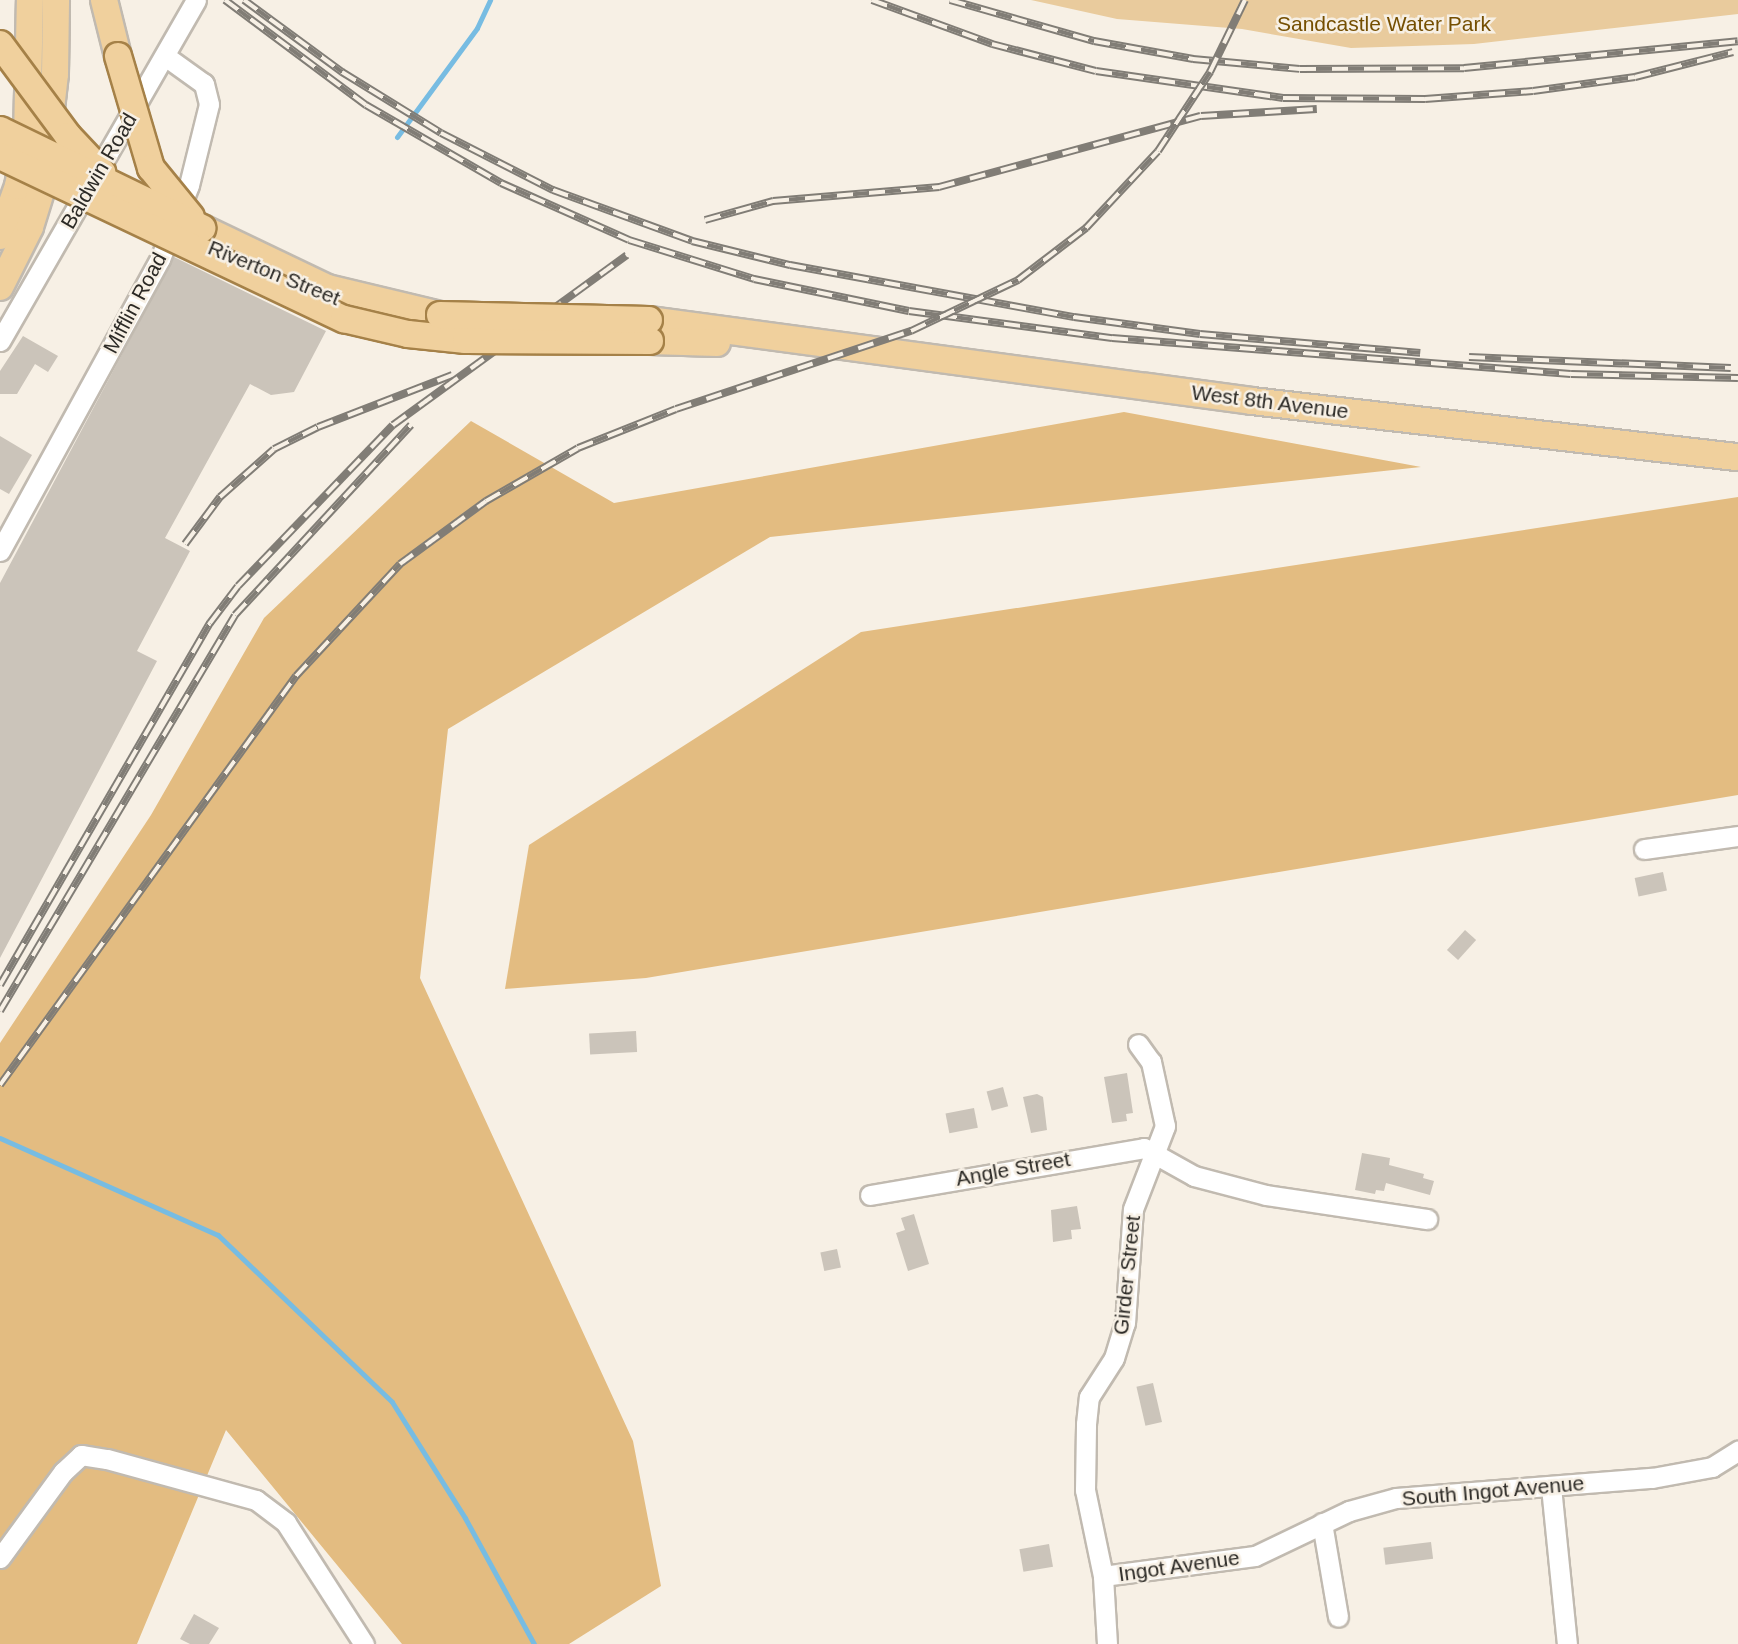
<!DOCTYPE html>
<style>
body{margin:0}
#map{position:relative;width:1738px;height:1644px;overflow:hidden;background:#f7f0e5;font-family:Arial,sans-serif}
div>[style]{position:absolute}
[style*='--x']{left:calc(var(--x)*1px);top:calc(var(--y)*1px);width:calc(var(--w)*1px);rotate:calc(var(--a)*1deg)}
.green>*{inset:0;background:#e9cb9d}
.forest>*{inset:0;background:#e3bc81}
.stream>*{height:5px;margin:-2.5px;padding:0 2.5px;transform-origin:2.5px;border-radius:2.5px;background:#77bce2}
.building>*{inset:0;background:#cbc4ba;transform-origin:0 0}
.roads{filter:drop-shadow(2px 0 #c1bab0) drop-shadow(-2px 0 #c1bab0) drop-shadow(0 2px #c1bab0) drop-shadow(0 -2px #c1bab0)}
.minor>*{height:19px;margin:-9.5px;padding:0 9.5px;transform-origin:9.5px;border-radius:9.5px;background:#fff}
.major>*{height:26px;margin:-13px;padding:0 13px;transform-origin:13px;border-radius:13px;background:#f0d09d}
.rail>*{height:8px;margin-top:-4px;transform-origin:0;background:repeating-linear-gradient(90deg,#f7f0e5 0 16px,#817d76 0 32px);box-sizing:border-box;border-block:2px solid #817d76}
.bridges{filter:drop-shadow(2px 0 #a58148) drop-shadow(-2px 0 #a58148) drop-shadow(0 2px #a58148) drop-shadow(0 -2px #a58148)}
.major-bridge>*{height:26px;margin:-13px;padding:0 13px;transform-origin:13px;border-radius:13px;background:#f0d09d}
span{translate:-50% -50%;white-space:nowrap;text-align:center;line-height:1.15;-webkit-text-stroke:5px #f7f0e5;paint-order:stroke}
.park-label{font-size:21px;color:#754f02}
.street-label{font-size:21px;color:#2c2a26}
</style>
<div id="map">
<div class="green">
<div style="clip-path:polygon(1031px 0,1738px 0,1738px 14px,1474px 44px,1351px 48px,1242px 29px,1117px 19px)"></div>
</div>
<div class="forest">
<div style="clip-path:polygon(1124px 412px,1421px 467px,770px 537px,448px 729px,420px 978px,633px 1441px,661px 1586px,569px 1644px,402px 1644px,226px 1430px,137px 1644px,0 1644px,0 1043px,151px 815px,264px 618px,471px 421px,614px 503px)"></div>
<div style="clip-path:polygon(1738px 497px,1738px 795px,646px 978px,505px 989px,529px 845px,861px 632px)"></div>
</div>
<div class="stream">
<div style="--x:397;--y:137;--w:135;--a:-53.7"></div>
<div style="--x:477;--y:28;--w:31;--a:-65"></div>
<div style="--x:0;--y:1138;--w:239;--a:24"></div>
<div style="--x:218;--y:1235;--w:241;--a:43.8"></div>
<div style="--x:392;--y:1402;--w:137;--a:57.8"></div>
<div style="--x:465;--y:1518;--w:144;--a:61.3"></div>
</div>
<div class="building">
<div style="clip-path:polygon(174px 257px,326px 331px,294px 392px,271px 395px,250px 384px,165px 538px,190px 551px,137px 651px,157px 661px,0 958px,0 583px)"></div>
<div style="clip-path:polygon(23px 336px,58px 356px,48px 372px,35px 364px,17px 394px,0 394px,0 371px)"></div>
<div style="clip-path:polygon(0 436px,32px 455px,9px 494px,0 489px)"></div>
<div style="left:1663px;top:872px;width:19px;height:29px;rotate:78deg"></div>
<div style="left:1465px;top:930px;width:15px;height:27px;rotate:42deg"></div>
<div style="left:636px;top:1031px;width:21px;height:47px;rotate:87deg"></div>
<div style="clip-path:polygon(1127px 1073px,1133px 1113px,1126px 1114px,1127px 1121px,1112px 1123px,1104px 1077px)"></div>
<div style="left:1003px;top:1087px;width:20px;height:17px;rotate:75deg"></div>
<div style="clip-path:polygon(1037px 1094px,1043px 1097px,1047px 1130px,1031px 1133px,1023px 1097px)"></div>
<div style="left:974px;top:1108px;width:20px;height:29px;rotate:79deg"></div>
<div style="clip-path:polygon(1362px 1153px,1390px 1158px,1389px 1165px,1424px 1174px,1423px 1178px,1434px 1181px,1430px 1195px,1386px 1183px,1384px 1191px,1376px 1190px,1375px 1194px,1355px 1190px)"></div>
<div style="clip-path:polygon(1077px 1206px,1081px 1229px,1071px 1230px,1072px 1239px,1053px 1242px,1051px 1210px)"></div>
<div style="clip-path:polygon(914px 1214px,929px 1264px,908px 1271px,896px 1233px,905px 1230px,901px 1218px)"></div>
<div style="left:837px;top:1249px;width:19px;height:17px;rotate:78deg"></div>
<div style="left:1153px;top:1383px;width:40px;height:17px;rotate:77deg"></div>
<div style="left:1431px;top:1542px;width:17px;height:48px;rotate:83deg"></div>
<div style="left:1049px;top:1544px;width:23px;height:30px;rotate:80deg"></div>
<div style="clip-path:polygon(194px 1614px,219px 1628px,209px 1644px,190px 1644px,180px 1639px)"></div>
</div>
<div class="roads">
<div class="minor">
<div style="--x:0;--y:341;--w:393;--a:-60.1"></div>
<div style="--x:0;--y:551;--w:333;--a:-61.3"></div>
<div style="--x:160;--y:259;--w:79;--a:-68.6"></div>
<div style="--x:189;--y:185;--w:83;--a:-76.1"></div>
<div style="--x:209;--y:104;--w:21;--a:-104"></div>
<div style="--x:204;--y:84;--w:48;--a:-144.3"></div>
<div style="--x:1644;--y:849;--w:95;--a:-7.9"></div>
<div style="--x:870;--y:1195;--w:278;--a:-9.7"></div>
<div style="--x:1144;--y:1148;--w:57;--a:29.2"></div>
<div style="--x:1194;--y:1176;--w:74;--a:14.8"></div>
<div style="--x:1266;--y:1195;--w:163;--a:8.5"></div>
<div style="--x:1551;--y:1487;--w:158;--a:84.2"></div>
<div style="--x:1322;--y:1523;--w:95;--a:80.3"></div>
<div style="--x:0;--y:1558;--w:107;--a:-53.8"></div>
<div style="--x:63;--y:1472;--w:25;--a:-43"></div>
<div style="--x:81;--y:1455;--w:26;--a:9"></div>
<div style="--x:107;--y:1459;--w:155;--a:15.4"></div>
<div style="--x:256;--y:1500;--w:38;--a:37"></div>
<div style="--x:286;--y:1523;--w:144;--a:57.2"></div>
<div style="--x:1103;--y:1576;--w:153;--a:-7.5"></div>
<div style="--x:1255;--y:1556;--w:104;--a:-25.6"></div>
<div style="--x:1349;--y:1511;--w:49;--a:-15.5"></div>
<div style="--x:1396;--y:1498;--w:257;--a:-4.5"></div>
<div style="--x:1652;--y:1478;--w:61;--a:-10.4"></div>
<div style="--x:1712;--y:1467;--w:31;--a:-32"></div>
<div style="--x:1107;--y:1644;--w:68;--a:-93.4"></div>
<div style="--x:1103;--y:1576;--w:88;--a:-101.8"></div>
<div style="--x:1085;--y:1490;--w:66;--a:-89.1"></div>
<div style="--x:1086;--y:1424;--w:27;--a:-84"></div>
<div style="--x:1089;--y:1397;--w:46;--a:-57.3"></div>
<div style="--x:1114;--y:1358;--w:37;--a:-73"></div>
<div style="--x:1125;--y:1323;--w:114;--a:-86"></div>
<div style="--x:1133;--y:1209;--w:89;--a:-68.9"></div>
<div style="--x:1165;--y:1126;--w:66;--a:-102.3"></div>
<div style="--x:1151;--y:1062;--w:22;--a:-126"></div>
</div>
<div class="major">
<div style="--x:104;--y:0;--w:58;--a:76"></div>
<div style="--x:202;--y:228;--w:139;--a:25.6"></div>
<div style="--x:327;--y:288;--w:116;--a:13.4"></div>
<div style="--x:0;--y:236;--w:53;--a:-70.2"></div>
<div style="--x:18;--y:186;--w:48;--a:-79.2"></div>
<div style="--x:27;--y:139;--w:139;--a:-88.8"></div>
<div style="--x:0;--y:287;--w:67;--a:-63.4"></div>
<div style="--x:30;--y:227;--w:41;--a:-72.9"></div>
<div style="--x:42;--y:188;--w:115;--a:-83.5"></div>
<div style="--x:55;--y:74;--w:74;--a:-89.2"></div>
<div style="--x:649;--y:320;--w:608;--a:7.65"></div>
<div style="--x:1252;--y:401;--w:489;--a:6.6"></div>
<div style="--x:650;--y:341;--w:67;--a:1.7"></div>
</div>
</div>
<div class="rail">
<div style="--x:225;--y:0;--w:176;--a:36.7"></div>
<div style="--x:366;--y:105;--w:156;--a:30"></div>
<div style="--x:501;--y:183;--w:140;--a:24"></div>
<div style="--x:629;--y:240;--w:131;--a:17.3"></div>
<div style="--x:754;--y:279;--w:158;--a:11.7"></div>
<div style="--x:909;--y:311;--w:205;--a:7.6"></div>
<div style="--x:1112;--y:338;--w:460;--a:4.5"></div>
<div style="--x:1571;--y:374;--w:167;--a:1.4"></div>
<div style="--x:244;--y:0;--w:122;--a:36.3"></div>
<div style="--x:342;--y:72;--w:116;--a:31.6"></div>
<div style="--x:441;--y:133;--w:126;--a:27"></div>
<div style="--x:553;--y:190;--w:148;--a:20.1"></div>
<div style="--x:692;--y:241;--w:101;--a:13.8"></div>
<div style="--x:790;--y:265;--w:289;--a:10.4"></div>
<div style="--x:1074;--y:317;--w:127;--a:7.7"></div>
<div style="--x:1200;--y:334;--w:221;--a:4.9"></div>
<div style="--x:872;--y:0;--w:128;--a:20.1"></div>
<div style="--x:992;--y:44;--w:107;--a:14.6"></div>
<div style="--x:1096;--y:71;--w:189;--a:8.2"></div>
<div style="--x:1283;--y:98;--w:142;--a:0.4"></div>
<div style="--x:1425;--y:99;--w:108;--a:-4.2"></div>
<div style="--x:1533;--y:91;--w:103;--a:-7.8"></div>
<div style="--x:1635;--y:77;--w:101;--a:-14.3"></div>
<div style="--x:950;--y:0;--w:150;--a:15.9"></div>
<div style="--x:1094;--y:41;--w:101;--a:10.3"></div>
<div style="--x:1193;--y:59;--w:107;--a:5.3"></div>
<div style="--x:1300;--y:69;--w:164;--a:-0.3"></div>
<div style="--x:1464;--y:68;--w:275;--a:-5.6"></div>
<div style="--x:705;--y:220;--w:71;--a:-15.6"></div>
<div style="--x:773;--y:201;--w:167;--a:-4.8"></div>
<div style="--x:939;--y:187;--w:271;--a:-15.2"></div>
<div style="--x:1201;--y:116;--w:116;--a:-3.5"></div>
<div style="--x:1469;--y:357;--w:262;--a:2.4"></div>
<div style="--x:185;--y:544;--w:59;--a:-53.3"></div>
<div style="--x:220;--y:497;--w:72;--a:-41.6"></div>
<div style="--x:274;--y:449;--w:49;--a:-26.6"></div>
<div style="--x:318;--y:427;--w:144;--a:-21.2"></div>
<div style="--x:0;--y:985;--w:419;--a:-59.9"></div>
<div style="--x:210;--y:623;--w:46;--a:-52.9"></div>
<div style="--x:238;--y:586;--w:223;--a:-46.1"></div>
<div style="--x:393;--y:425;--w:289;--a:-36"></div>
<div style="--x:0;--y:1011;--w:460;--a:-59.3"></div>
<div style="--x:235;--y:615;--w:259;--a:-47.2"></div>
<div style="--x:0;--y:1085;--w:505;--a:-54.11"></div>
<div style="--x:296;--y:676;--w:153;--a:-47.1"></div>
<div style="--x:400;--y:564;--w:107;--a:-36.2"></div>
<div style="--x:486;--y:501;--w:106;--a:-29.9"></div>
<div style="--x:578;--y:448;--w:105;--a:-21.7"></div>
<div style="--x:676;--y:409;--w:248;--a:-18.4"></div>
<div style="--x:911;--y:331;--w:119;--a:-25.5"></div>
<div style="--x:1018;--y:280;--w:86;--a:-37.4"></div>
<div style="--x:1086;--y:228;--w:105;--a:-46.9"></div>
<div style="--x:1158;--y:151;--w:95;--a:-56.6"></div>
<div style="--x:1210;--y:72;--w:80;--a:-64.1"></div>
</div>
<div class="bridges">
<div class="major-bridge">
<div style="--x:0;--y:44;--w:114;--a:53.5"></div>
<div style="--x:68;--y:136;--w:50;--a:46.6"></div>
<div style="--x:118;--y:56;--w:117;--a:73.6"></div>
<div style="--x:151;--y:168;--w:63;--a:50.8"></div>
<div style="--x:0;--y:130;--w:225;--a:25.9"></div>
<div style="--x:0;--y:156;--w:381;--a:25.4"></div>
<div style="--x:344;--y:319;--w:66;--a:13.2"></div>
<div style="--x:408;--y:334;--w:58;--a:5.9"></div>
<div style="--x:466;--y:340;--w:184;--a:0.3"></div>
<div style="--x:440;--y:315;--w:209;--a:1.4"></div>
</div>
</div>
<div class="park-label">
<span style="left:1384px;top:24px">Sandcastle Water Park</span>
</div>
<div class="street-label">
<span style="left:99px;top:171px;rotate:-60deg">Baldwin Road</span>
<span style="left:274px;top:273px;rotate:22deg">Riverton Street</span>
<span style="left:135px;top:303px;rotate:-62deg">Mifflin Road</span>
<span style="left:1270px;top:402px;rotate:7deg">West 8th Avenue</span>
<span style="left:1013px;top:1169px;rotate:-10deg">Angle Street</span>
<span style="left:1127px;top:1275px;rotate:-84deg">Girder Street</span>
<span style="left:1493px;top:1491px;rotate:-5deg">South Ingot Avenue</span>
<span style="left:1179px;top:1566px;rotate:-8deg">Ingot Avenue</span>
</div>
</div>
